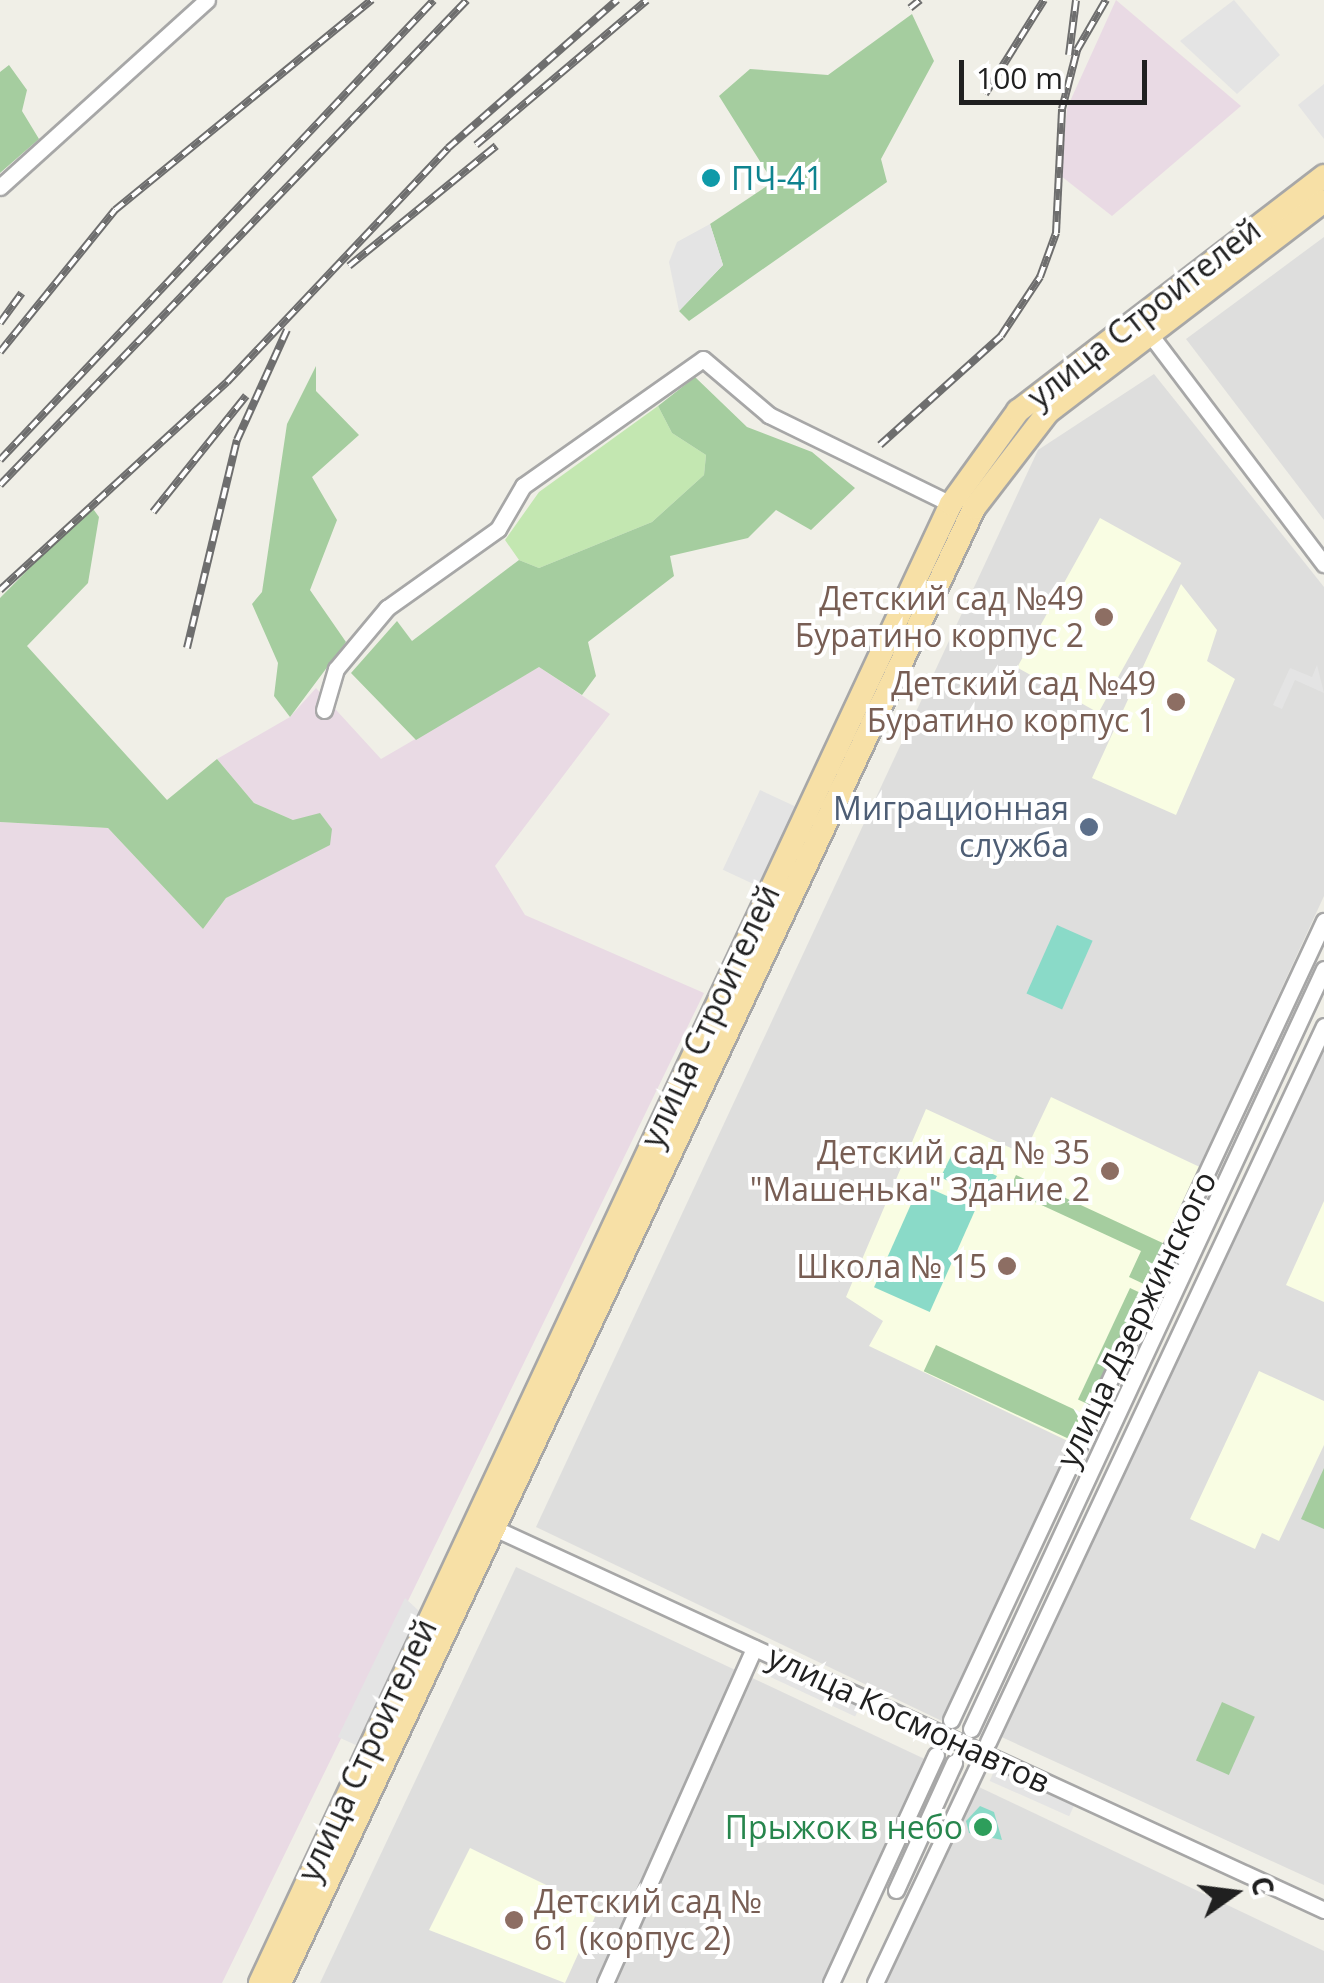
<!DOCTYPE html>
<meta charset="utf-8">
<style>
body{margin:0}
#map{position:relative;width:1324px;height:1983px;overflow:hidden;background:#f0efe7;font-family:"Open Sans",sans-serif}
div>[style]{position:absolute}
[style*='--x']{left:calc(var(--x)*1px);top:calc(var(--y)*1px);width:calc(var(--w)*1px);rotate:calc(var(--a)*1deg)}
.residential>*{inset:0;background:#dededd}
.industrial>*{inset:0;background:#e9dae4}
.education>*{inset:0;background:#f9fde3;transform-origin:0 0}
.grass>*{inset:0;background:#c3e7b1}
.forest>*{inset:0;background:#a5cd9f;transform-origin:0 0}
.pitch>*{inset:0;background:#8adac8;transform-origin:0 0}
.parking>*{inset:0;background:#e4e4e4;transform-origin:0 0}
.roads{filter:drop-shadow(2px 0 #a7a7a7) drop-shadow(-2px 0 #a7a7a7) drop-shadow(0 2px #a7a7a7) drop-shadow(0 -2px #a7a7a7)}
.street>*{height:15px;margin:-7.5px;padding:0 7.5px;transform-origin:7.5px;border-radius:7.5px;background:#fff}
.primary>*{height:22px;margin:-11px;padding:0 11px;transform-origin:11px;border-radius:11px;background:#f7e0a6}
.rail>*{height:8px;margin-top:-4px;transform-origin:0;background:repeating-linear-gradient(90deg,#fff 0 11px,#6e6e6e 0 22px);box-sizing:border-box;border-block:2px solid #6e6e6e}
.dots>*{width:28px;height:28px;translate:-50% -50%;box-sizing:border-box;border:5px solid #fff;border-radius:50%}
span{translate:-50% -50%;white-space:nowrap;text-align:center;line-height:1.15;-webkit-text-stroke:8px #fff;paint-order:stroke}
.culture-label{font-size:32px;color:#0d838f}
.left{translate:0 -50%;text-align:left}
.street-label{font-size:32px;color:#202020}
.education-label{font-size:32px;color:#785e54}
.right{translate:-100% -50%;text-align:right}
.service-label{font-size:32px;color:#4e5e75}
.leisure-label{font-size:32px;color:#27864d}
.north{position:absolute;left:1184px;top:1843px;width:100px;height:100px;-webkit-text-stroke:8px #fff;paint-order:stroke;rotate:76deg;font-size:28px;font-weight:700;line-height:40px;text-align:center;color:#202020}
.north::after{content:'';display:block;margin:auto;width:35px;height:45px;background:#202020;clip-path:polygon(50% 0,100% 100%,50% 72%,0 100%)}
.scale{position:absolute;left:959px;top:60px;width:188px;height:45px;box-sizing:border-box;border:5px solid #202020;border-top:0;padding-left:12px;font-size:30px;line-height:35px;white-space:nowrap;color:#202020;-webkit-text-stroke:8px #fff;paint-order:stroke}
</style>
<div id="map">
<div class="residential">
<div style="clip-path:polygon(1324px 237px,1324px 520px,1186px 339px)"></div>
<div style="clip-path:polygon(1154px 374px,1324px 587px,1324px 896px,944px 1722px,536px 1527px,1038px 450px)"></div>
<div style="clip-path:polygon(1324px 1031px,1324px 1885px,995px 1734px)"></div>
<div style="clip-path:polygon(516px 1567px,931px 1762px,826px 1983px,320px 1983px)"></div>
<div style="clip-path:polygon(960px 1778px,1324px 1951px,1324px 1983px,871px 1983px)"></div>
</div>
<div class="industrial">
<div style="clip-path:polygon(1116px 0,1241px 106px,1112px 216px,1061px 176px,1067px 108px)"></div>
<div style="clip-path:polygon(539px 667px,610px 714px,495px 866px,525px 915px,704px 993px,222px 1983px,0 1983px,0 822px,108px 828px,203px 929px,226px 898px,261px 877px,293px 820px,254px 803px,217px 759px,290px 717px,316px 688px,381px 759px)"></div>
</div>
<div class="education">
<div style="left:1100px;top:518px;width:93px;height:171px;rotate:29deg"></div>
<div style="clip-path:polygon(1181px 584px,1217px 630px,1207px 661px,1235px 679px,1176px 815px,1092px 778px)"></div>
<div style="clip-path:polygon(1051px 1097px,1204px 1169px,1070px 1442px,869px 1346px,883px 1321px,846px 1297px,926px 1109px,1024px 1154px)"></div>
<div style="clip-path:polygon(1324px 1201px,1324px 1302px,1286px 1285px)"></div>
<div style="clip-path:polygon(1259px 1371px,1324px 1401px,1324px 1445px,1279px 1541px,1262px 1533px,1255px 1549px,1190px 1519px)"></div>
<div style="clip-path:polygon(470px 1848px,598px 1910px,565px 1983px,429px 1930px)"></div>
</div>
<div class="grass">
<div style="clip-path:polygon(658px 406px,672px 433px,706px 455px,704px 475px,652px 522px,539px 568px,519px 560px,505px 540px,539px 492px)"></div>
</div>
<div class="forest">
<div style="clip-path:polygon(912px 14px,934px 61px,881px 159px,887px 182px,689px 321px,679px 311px,723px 265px,710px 224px,773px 182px,719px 96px,750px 69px,828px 75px)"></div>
<div style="clip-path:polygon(9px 65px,27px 90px,22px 111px,39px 139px,0 173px,0 72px)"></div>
<div style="clip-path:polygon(316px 366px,316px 391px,359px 435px,312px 477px,337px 520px,310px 590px,346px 642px,290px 717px,274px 696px,278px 663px,252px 604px,262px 592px,287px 424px)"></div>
<div style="clip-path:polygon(695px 377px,747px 427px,812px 452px,855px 488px,811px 530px,776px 510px,748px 538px,670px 556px,674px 576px,588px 642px,596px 676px,582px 695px,539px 667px,416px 740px,351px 673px,397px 621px,412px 641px,519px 560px,539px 568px,652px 522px,704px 475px,706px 455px,672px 433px,658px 406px)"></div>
<div style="clip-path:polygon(91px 506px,99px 517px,88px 583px,27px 646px,167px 800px,217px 759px,254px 803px,293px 820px,320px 813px,332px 829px,330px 845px,226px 898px,203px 929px,108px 828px,0 822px,0 598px)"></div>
<div style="clip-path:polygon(1016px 1175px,1167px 1245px,1148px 1286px,1129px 1277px,1141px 1251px,1009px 1190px)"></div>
<div style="left:1130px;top:1288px;width:17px;height:123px;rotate:25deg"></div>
<div style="left:936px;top:1345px;width:161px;height:29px;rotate:25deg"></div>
<div style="clip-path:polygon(1324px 1468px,1324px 1529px,1301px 1519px)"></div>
<div style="left:1222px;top:1702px;width:36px;height:64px;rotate:24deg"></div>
</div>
<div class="pitch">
<div style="left:1057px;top:925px;width:39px;height:75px;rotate:24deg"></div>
<div style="left:952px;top:1154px;width:50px;height:26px;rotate:26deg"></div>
<div style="left:920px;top:1184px;width:61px;height:113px;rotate:24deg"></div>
<div style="clip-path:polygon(980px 1806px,994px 1812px,1002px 1840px,969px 1833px,966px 1821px)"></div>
</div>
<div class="parking">
<div style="clip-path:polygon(1234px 0,1280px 55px,1237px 94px,1180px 41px)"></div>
<div style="clip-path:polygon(1324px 84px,1324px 139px,1298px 105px)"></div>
<div style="clip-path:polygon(710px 224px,723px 265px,679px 311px,669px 262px,677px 242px)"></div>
<div style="clip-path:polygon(1317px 665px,1324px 693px,1295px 680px,1282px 709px,1273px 705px,1290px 668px,1312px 677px)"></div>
<div style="left:760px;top:790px;width:42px;height:88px;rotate:25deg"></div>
<div style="clip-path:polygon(405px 1598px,420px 1612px,358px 1746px,338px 1737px)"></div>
<div style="left:774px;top:1661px;width:97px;height:16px;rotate:25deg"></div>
<div style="left:995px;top:1769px;width:87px;height:13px;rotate:24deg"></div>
</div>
<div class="roads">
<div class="street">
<div style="--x:0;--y:187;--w:279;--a:-42.1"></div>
<div style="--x:1149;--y:333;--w:290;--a:52.9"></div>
<div style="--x:324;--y:710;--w:43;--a:-73.7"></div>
<div style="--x:336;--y:669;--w:80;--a:-50.1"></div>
<div style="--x:387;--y:608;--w:136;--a:-35.4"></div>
<div style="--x:498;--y:529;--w:50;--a:-59.8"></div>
<div style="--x:523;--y:486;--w:220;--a:-35.2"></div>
<div style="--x:703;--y:359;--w:87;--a:40.3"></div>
<div style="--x:769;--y:415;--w:203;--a:26.1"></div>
<div style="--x:494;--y:1528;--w:914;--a:24.71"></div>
<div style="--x:951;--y:1720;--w:882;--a:-64.98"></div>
<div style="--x:971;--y:1729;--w:838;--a:-65.09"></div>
<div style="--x:988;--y:1742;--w:791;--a:-64.86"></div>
<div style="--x:896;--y:1890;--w:140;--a:-65.5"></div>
<div style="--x:605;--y:1983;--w:367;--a:-66"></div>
<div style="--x:831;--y:1983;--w:251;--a:-65.3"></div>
<div style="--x:875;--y:1983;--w:241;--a:-64.7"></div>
</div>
<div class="primary">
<div style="--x:260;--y:1983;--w:1632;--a:-64.96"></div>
<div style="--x:951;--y:504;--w:115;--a:-54.2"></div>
<div style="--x:1018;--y:411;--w:386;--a:-37.5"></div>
<div style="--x:280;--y:1983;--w:1630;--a:-64.8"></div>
<div style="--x:974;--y:508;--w:121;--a:-52.4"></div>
<div style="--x:1048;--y:412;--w:347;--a:-37.4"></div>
</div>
</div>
<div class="rail">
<div style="--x:910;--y:8;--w:13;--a:-39"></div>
<div style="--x:1069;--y:55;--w:55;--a:-82.7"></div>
<div style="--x:985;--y:94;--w:111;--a:-57.9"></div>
<div style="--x:476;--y:145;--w:224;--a:-40.3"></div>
<div style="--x:349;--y:266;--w:190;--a:-39.2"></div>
<div style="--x:0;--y:323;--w:37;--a:-54"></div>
<div style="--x:0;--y:352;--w:183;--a:-51"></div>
<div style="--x:115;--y:210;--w:332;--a:-39.3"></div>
<div style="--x:880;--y:445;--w:163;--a:-42"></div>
<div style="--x:1001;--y:336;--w:71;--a:-56.5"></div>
<div style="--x:1040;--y:277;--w:47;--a:-70"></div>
<div style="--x:1056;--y:233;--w:124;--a:-87.2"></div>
<div style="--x:1062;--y:109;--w:61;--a:-75.7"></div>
<div style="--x:1077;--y:50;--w:58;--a:-59.9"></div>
<div style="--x:0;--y:460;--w:632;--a:-46.67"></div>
<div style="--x:0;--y:485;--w:673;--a:-46.08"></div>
<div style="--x:153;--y:512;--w:149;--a:-51.3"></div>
<div style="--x:0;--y:590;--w:308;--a:-42.5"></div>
<div style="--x:227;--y:382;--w:322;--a:-46.6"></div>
<div style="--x:448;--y:148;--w:225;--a:-41.2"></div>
<div style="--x:187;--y:648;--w:214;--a:-76.5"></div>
<div style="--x:237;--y:440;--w:121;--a:-65.6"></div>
</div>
<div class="dots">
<div style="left:711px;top:178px;background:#0f9aa8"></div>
<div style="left:1104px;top:617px;background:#8d6e63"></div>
<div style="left:1176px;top:702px;background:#8d6e63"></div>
<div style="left:1089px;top:827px;background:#5c6f8a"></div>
<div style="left:1110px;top:1171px;background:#8d6e63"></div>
<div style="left:1007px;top:1266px;background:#8d6e63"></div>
<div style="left:983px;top:1827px;background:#2e9e5b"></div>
<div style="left:514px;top:1920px;background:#8d6e63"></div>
</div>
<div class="culture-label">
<span class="left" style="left:731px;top:178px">ПЧ-41</span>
</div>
<div class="street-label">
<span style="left:1144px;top:313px;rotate:-38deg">улица Строителей</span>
<span style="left:710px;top:1016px;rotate:-65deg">улица Строителей</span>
<span style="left:1136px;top:1319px;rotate:-64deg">улица Дзержинского</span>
<span style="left:909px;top:1719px;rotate:25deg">улица Космонавтов</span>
<span style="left:367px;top:1750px;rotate:-65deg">улица Строителей</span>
</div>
<div class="education-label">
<span class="right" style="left:1084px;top:617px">Детский сад №49<br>Буратино корпус 2</span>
<span class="right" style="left:1156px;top:702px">Детский сад №49<br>Буратино корпус 1</span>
<span class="right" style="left:1090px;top:1171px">Детский сад № 35<br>"Машенька" Здание 2</span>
<span class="right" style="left:987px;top:1266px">Школа № 15</span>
<span class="left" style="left:534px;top:1920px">Детский сад №<br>61 (корпус 2)</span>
</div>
<div class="service-label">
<span class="right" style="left:1069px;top:827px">Миграционная<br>служба</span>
</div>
<div class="leisure-label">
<span class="right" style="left:963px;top:1827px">Прыжок в небо</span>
</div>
<div class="north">С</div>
<div class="scale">100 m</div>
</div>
